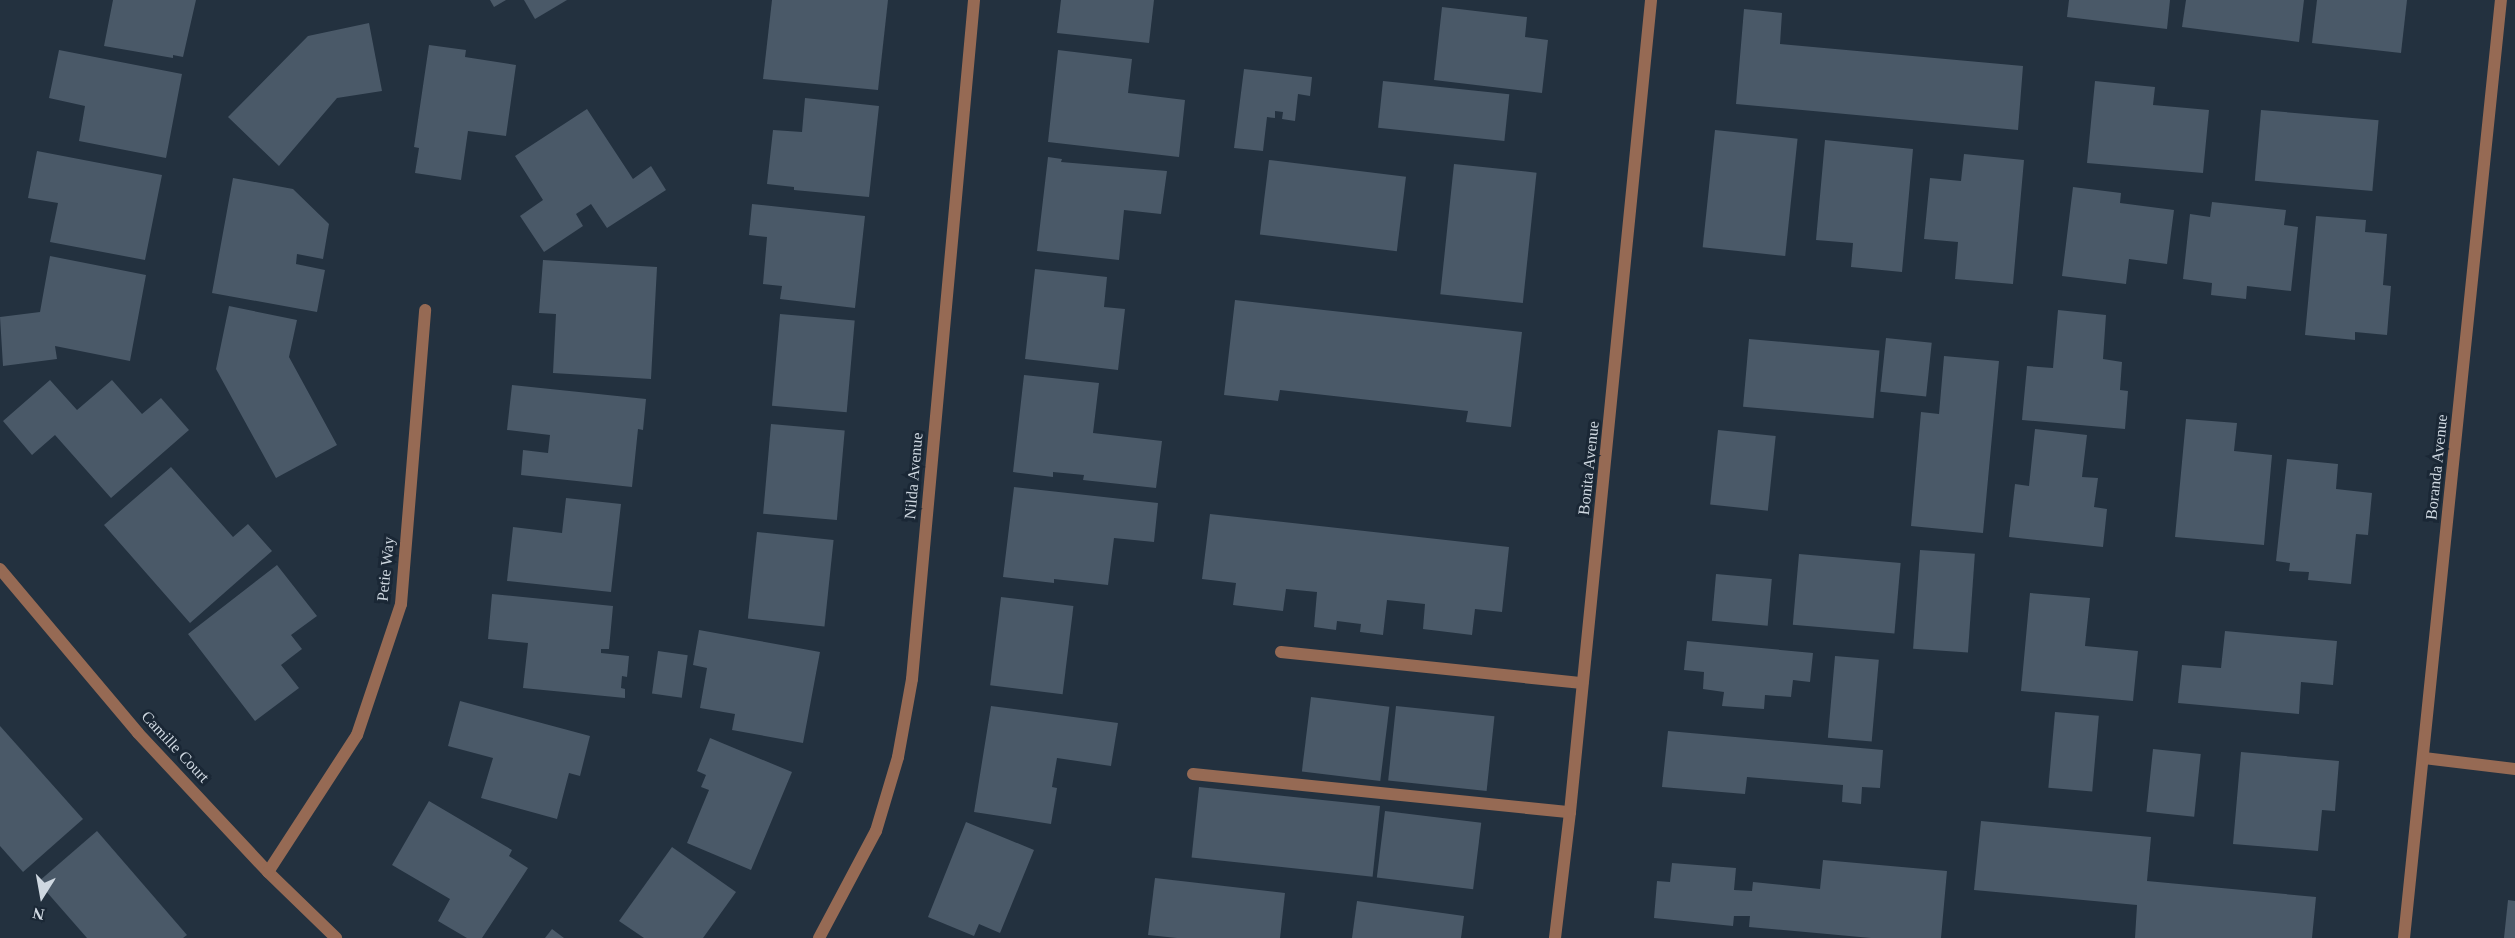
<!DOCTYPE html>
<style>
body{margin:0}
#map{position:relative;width:2515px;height:938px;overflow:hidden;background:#23313f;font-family:"Times New Roman",serif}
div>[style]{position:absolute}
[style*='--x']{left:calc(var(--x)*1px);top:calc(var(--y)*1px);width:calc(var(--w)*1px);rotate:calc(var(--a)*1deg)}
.building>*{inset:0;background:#4a5968;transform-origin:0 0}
.service>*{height:12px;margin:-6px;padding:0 6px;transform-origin:6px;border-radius:6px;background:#966a54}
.minor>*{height:12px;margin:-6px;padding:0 6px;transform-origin:6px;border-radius:6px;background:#966a54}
span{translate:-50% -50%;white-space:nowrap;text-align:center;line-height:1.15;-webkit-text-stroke:6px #1a2735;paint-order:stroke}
.street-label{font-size:16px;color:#cfd8e1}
.north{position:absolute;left:12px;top:866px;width:60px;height:60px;-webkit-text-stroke:4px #1a2735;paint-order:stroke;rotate:191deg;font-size:16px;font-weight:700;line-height:24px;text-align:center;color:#cfd8e1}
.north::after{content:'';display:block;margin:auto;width:21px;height:27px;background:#cfd8e1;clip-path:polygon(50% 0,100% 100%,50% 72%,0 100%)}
</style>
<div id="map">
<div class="building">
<div style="clip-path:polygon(113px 0,196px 0,183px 57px,173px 55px,173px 58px,104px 46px)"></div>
<div style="clip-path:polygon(490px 0,506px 0,494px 7px)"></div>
<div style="clip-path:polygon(524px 0,567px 0,535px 19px)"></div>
<div style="clip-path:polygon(772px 0,888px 0,878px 90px,763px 79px)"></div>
<div style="clip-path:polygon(1061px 0,1154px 0,1149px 43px,1057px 33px)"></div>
<div style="clip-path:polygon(2069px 0,2170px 0,2167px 29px,2067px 17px)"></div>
<div style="clip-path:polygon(2186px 0,2304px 0,2299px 42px,2182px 27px)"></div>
<div style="clip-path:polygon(2317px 0,2407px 0,2401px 53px,2312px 43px)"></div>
<div style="clip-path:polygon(1442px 7px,1527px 17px,1525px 37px,1548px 40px,1542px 93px,1434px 80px)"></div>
<div style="clip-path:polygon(1744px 9px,1782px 13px,1780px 44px,2023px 66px,2018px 130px,1736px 104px)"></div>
<div style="clip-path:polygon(369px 23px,382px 91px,337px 98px,279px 166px,228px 117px,308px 36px)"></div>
<div style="clip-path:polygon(429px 45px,466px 50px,465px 57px,516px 65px,506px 136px,468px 131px,461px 180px,415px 173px,419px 148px,414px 147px)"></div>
<div style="clip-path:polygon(59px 50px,182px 74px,166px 158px,79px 141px,85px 106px,49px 98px)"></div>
<div style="clip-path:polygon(1058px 50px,1132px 59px,1128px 93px,1185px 100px,1179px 157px,1048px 142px)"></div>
<div style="clip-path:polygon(1244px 69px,1312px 77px,1310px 96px,1298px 94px,1295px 121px,1282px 119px,1283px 112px,1275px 111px,1275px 118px,1267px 117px,1263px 151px,1234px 148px)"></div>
<div style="left:1383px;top:81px;width:127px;height:47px;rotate:6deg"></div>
<div style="clip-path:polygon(2095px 81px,2155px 87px,2153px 105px,2209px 110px,2203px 173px,2087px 163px)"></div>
<div style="clip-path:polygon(805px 98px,879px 106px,869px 197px,794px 190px,794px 187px,767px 184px,773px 130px,802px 132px)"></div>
<div style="clip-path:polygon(587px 109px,633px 179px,651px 166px,666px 190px,607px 228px,591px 204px,576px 214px,583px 226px,544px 252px,520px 216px,543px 200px,515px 156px)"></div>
<div style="left:2261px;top:110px;width:118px;height:71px;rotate:5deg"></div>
<div style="left:1715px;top:130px;width:83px;height:118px;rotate:6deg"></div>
<div style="clip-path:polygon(1825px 140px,1913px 149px,1902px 272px,1851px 267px,1853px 243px,1816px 240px)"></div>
<div style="clip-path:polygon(37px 151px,162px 175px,145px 260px,50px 242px,58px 203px,28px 198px)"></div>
<div style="clip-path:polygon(1964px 154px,2024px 160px,2013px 284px,1955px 279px,1958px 242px,1924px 239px,1930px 178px,1961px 181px)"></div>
<div style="clip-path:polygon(1048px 157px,1062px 159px,1061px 162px,1167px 171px,1161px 214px,1124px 210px,1119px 260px,1037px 251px)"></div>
<div style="left:1269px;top:160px;width:138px;height:75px;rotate:7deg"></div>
<div style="left:1454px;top:164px;width:83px;height:131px;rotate:6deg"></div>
<div style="clip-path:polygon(233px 178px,293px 189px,329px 224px,323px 259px,297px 254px,296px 264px,325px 270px,317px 312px,212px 293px)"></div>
<div style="clip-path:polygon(2073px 187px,2121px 193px,2120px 203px,2174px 210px,2167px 264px,2129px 259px,2126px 284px,2062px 276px)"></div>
<div style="clip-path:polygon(2212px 202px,2286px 210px,2284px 225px,2298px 227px,2291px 291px,2247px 286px,2246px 299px,2211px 295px,2212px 283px,2183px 279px,2190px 214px,2210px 217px)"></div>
<div style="clip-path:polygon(752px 204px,865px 216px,855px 308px,780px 299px,782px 286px,763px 284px,767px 237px,749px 235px)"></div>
<div style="clip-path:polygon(2316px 216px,2366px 220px,2365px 232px,2387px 234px,2383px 285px,2391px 286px,2387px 335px,2355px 332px,2355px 340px,2305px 335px)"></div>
<div style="clip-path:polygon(50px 256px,146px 275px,130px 361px,55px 346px,57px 359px,3px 366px,0 317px,40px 312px)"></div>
<div style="clip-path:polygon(543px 260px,657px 267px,651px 379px,553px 373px,556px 314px,539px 313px)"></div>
<div style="clip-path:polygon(1035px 269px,1107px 277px,1104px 307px,1125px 309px,1118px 370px,1025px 359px)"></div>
<div style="clip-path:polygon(1235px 300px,1522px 332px,1511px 427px,1466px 422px,1468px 411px,1280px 390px,1278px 401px,1224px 395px)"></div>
<div style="clip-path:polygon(229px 306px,297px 320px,289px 357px,337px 445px,276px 478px,216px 369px)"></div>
<div style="clip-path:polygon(2058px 310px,2106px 315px,2103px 359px,2122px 362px,2120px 390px,2128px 391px,2125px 429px,2022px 420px,2027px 366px,2053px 368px)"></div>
<div style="left:780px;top:314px;width:75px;height:92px;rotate:5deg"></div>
<div style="left:1886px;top:338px;width:46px;height:54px;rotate:6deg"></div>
<div style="left:1749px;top:339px;width:131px;height:68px;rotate:5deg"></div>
<div style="clip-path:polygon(1944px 356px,1999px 361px,1983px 533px,1911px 526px,1921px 412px,1939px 414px)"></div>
<div style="clip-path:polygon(1024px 375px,1099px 383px,1093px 433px,1162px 441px,1156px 488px,1083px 480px,1084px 475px,1053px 472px,1053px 477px,1013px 472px)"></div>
<div style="clip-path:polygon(50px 380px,77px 410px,112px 380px,142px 414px,161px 398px,189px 430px,111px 498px,55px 435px,32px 455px,3px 421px)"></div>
<div style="clip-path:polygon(512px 385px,646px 399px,643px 430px,638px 429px,632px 487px,521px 475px,523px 450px,548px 453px,550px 435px,507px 430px)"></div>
<div style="clip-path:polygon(2186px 419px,2237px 423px,2234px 451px,2272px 455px,2264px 545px,2175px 537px)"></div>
<div style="left:771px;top:424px;width:74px;height:90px;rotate:5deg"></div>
<div style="clip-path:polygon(2035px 429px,2087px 435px,2082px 477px,2098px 478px,2094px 507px,2107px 509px,2103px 547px,2009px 537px,2015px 484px,2029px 486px)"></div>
<div style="left:1718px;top:430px;width:58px;height:75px;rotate:6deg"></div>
<div style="clip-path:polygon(2287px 459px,2338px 464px,2336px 489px,2372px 493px,2368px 535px,2356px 534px,2351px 584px,2308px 580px,2309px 572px,2289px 571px,2290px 563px,2276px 561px)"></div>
<div style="clip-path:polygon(171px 467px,233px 537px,248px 524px,272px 551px,190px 623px,104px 525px)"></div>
<div style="clip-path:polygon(1014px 487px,1158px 503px,1154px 542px,1114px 538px,1108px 585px,1054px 579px,1054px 583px,1003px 577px)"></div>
<div style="clip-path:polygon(566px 498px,621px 504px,611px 592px,507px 581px,513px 527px,562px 533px)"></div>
<div style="clip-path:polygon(1210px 514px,1509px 547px,1502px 612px,1475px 609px,1472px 635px,1423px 629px,1425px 604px,1387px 600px,1383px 635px,1360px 632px,1361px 624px,1337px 621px,1336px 630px,1314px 627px,1317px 592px,1286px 589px,1283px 611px,1233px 605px,1236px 583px,1202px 579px)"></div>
<div style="left:757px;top:532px;width:77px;height:87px;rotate:6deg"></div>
<div style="left:1920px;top:550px;width:55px;height:99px;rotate:4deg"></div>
<div style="left:1799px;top:554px;width:102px;height:71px;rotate:5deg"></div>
<div style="clip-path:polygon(277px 565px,317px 616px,291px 635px,302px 649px,281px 665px,299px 688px,255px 721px,188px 634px)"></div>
<div style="left:1716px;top:574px;width:56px;height:47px;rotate:5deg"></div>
<div style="clip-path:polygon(2030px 593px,2090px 598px,2085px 646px,2138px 651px,2133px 701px,2021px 691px)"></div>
<div style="clip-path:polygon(492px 594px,613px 606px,609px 649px,601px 649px,601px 653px,629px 656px,627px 677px,622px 676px,621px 688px,625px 689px,625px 698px,523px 688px,528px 643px,488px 639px)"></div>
<div style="left:1001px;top:597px;width:73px;height:89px;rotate:7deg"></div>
<div style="clip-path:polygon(699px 630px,820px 652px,803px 743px,732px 730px,735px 714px,700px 708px,707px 668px,693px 665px)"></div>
<div style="clip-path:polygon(2225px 631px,2337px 641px,2333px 685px,2301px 682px,2299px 714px,2178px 703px,2182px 665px,2221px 668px)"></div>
<div style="clip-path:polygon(1687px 641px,1813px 653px,1810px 682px,1793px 680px,1791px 697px,1765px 695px,1764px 709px,1722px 706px,1724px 692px,1703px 689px,1704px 672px,1684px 670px)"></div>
<div style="left:658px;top:651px;width:30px;height:43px;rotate:8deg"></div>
<div style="left:1835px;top:656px;width:44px;height:82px;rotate:5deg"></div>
<div style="left:1311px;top:697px;width:79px;height:75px;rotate:7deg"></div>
<div style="clip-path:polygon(460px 701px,590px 736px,580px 776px,569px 773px,557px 819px,481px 798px,493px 758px,448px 746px)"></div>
<div style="clip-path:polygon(991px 706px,1118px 723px,1111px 766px,1057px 758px,1052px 787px,1057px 788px,1051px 824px,974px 812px)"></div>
<div style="left:1396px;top:706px;width:99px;height:75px;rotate:6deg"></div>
<div style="left:2055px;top:712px;width:44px;height:76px;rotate:5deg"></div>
<div style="clip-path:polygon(0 726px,83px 819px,23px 872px,0 846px)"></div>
<div style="clip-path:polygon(1668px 731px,1883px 750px,1880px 788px,1862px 787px,1861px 804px,1842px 802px,1843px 785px,1747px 777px,1745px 794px,1662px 787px)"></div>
<div style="clip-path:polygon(710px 738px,792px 772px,751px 870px,687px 843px,709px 790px,701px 787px,706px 775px,697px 771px)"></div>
<div style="left:2153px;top:749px;width:48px;height:63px;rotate:6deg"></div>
<div style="clip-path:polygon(2241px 752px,2339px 761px,2335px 811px,2322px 810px,2318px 851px,2233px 844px)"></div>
<div style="left:1199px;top:787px;width:182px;height:71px;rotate:6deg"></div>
<div style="clip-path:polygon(429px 801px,512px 850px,509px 856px,528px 868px,482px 938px,467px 938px,438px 921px,450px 899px,392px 865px)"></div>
<div style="left:1385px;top:811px;width:97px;height:67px;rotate:7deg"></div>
<div style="clip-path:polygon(1981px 821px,2151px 837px,2147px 881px,2316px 897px,2312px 938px,2135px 938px,2137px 905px,1974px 890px)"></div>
<div style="clip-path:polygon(966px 822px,1034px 850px,1000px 933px,979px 924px,974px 936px,928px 917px)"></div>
<div style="clip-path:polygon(97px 831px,187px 935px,183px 938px,87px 938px,38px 882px)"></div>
<div style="clip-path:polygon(672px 847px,736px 892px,703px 938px,644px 938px,619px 921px)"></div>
<div style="clip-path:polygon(1823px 860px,1947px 871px,1941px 938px,1871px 938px,1749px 927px,1750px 916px,1734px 916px,1733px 926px,1654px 918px,1657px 881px,1670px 882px,1672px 863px,1736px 868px,1734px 890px,1752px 891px,1753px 882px,1820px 889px)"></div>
<div style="clip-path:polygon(1155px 878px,1285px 893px,1280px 938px,1177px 938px,1148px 935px)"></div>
<div style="clip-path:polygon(2508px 900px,2515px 901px,2515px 938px,2504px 938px)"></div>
<div style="clip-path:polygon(1357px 901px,1464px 916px,1461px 938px,1352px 938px)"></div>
<div style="clip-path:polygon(552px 929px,564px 938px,545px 938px)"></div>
</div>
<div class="service">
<div style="--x:1281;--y:652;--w:303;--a:5.9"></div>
<div style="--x:2424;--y:758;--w:92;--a:6.9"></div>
<div style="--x:1193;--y:774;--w:379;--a:5.8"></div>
</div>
<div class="minor">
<div style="--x:0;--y:569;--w:214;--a:49.9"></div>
<div style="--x:138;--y:733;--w:190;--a:46.9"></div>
<div style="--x:268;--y:872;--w:95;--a:44.1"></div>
<div style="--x:268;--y:872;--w:163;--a:-57"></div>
<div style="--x:357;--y:735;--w:138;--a:-71.4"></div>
<div style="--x:401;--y:604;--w:295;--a:-85.3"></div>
<div style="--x:819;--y:938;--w:121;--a:-62"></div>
<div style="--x:876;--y:831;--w:77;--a:-73.4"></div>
<div style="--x:898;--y:757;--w:79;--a:-79.8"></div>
<div style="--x:912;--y:679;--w:682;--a:-84.78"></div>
<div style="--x:1555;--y:938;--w:127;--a:-83.2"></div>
<div style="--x:1570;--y:812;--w:816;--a:-84.3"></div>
<div style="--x:2404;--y:938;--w:943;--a:-84.1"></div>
</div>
<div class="street-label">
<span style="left:2437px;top:467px;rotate:-84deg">Boranda Avenue</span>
<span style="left:1589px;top:468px;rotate:-84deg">Bonita Avenue</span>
<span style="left:914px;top:476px;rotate:-85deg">Nilda Avenue</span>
<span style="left:386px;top:569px;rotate:-84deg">Petie Way</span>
<span style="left:175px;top:747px;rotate:47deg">Camille Court</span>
</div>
<div class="north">N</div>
</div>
